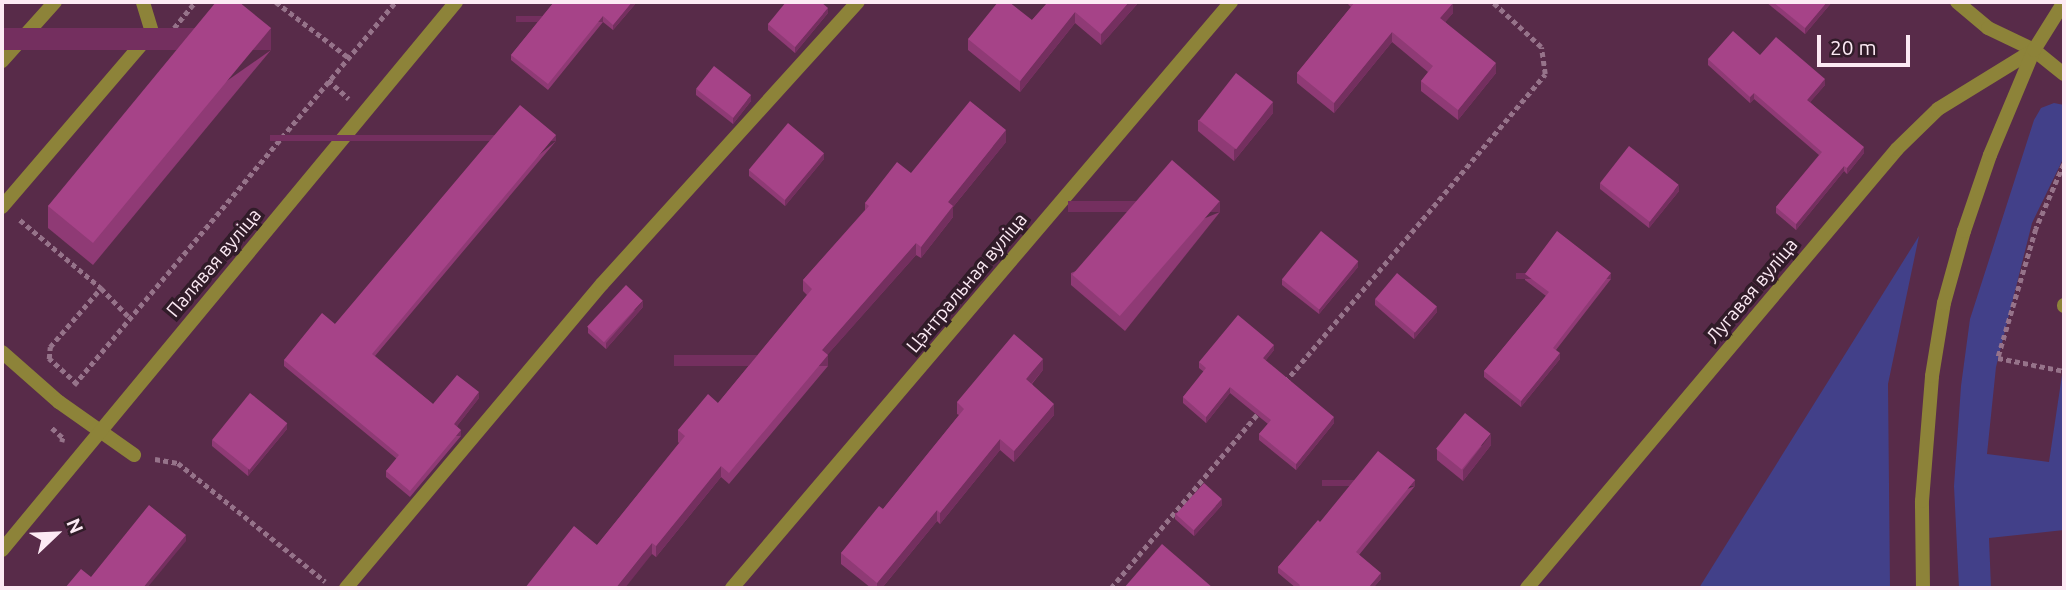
<!DOCTYPE html>
<meta charset="utf-8">
<style>
body{margin:0}
#map{position:relative;width:2066px;height:590px;overflow:hidden;background:#582b49;font-family:Ubuntu,sans-serif}
div>[style]{position:absolute}
[style*='--x']{left:calc(var(--x)*1px);top:calc(var(--y)*1px);width:calc(var(--w)*1px);rotate:calc(var(--a)*1deg)}
.green>*{inset:0;background:#424089}
.path>*{height:4.5px;margin-top:-2.25px;transform-origin:0;background:repeating-linear-gradient(90deg,#96738a 0 5px,transparent 0 8.5px)}
.service>*{height:14px;margin:-7px;padding:0 7px;transform-origin:7px;border-radius:7px;background:#8d8339}
.minor>*{height:14px;margin:-7px;padding:0 7px;transform-origin:7px;border-radius:7px;background:#8d8339}
.tertiary>*{height:14px;margin:-7px;padding:0 7px;transform-origin:7px;border-radius:7px;background:#8d8339}
.wall>*{inset:0;background:#8f3a75}
.shaded-wall>*{inset:0;background:#742f5f;transform-origin:0 0}
.building>*{inset:0;background:#a64388;transform-origin:0 0}
span{translate:-50% -50%;white-space:nowrap;text-align:center;line-height:1.15;-webkit-text-stroke:7px #311c29;paint-order:stroke}
.street-label{font-size:19px;color:#fceaf4}
.frame{position:absolute;inset:0;border:4px solid #fceaf4;pointer-events:none}
.north{position:absolute;left:21px;top:499px;width:70px;height:70px;-webkit-text-stroke:5px #311c29;paint-order:stroke;rotate:67deg;font-size:19px;font-weight:700;line-height:28px;text-align:center;color:#fceaf4}
.north::after{content:'';display:block;margin:auto;width:24px;height:32px;background:#fceaf4;clip-path:polygon(50% 0,100% 100%,50% 72%,0 100%)}
.scale{position:absolute;left:1817px;top:35px;width:93px;height:32px;box-sizing:border-box;border:4px solid #fceaf4;border-top:0;padding-left:9px;font-size:21px;line-height:24px;white-space:nowrap;color:#fceaf4;-webkit-text-stroke:5px #311c29;paint-order:stroke}
</style>
<div id="map">
<div class="green">
<div style="clip-path:polygon(2054px 103px,2064px 105px,2064px 157px,2032px 223px,1996px 367px,1987px 454px,2049px 462px,2062px 375px,2064px 530px,1989px 538px,1991px 588px,1959px 588px,1954px 486px,1961px 386px,1970px 319px,2034px 120px,2041px 108px)"></div>
<div style="clip-path:polygon(1919px 236px,1888px 384px,1890px 588px,1699px 588px)"></div>
</div>
<div class="path">
<div style="--x:276;--y:2;--w:91;--a:37.4"></div>
<div style="--x:174;--y:28;--w:33;--a:-51"></div>
<div style="--x:328;--y:80;--w:28;--a:42"></div>
<div style="--x:2064;--y:164;--w:71;--a:113.3"></div>
<div style="--x:2036;--y:229;--w:134;--a:106.4"></div>
<div style="--x:1998;--y:358;--w:67;--a:11.1"></div>
<div style="--x:20;--y:220;--w:106;--a:40"></div>
<div style="--x:101;--y:288;--w:39;--a:46"></div>
<div style="--x:1285;--y:382;--w:403;--a:-49.8"></div>
<div style="--x:1545;--y:74;--w:27;--a:-98"></div>
<div style="--x:1541;--y:47;--w:67;--a:-137.4"></div>
<div style="--x:77;--y:384;--w:38;--a:-138"></div>
<div style="--x:49;--y:359;--w:12;--a:-85"></div>
<div style="--x:50;--y:347;--w:78;--a:-49.2"></div>
<div style="--x:74;--y:385;--w:500;--a:-50"></div>
<div style="--x:52;--y:428;--w:15;--a:42"></div>
<div style="--x:63;--y:438;--w:4;--a:104"></div>
<div style="--x:155;--y:459;--w:23;--a:10"></div>
<div style="--x:178;--y:463;--w:189;--a:38.8"></div>
<div style="--x:1111;--y:588;--w:230;--a:-49.9"></div>
</div>
<div class="service">
<div style="--x:2034;--y:50;--w:38;--a:39"></div>
<div style="--x:2;--y:61;--w:79;--a:-48.1"></div>
<div style="--x:2;--y:207;--w:230;--a:-49.4"></div>
<div style="--x:152;--y:32;--w:31;--a:-107"></div>
<div style="--x:2064;--y:305;--w:1;--a:90"></div>
<div style="--x:2;--y:352;--w:76;--a:41.3"></div>
<div style="--x:59;--y:402;--w:92;--a:35.2"></div>
<div style="--x:346;--y:588;--w:397;--a:-49.9"></div>
<div style="--x:602;--y:284;--w:381;--a:-47.8"></div>
</div>
<div class="minor">
<div style="--x:1957;--y:2;--w:40;--a:40"></div>
<div style="--x:1988;--y:28;--w:51;--a:25.6"></div>
<div style="--x:2;--y:550;--w:712;--a:-50.36"></div>
<div style="--x:732;--y:588;--w:770;--a:-49.58"></div>
<div style="--x:1527;--y:588;--w:574;--a:-49.87"></div>
<div style="--x:1897;--y:149;--w:57;--a:-44.3"></div>
<div style="--x:1938;--y:109;--w:113;--a:-31.6"></div>
</div>
<div class="tertiary">
<div style="--x:1923;--y:588;--w:87;--a:-90.7"></div>
<div style="--x:1922;--y:501;--w:125;--a:-85.4"></div>
<div style="--x:1932;--y:376;--w:74;--a:-80.7"></div>
<div style="--x:1944;--y:303;--w:75;--a:-74.5"></div>
<div style="--x:1964;--y:231;--w:80;--a:-71.1"></div>
<div style="--x:1990;--y:155;--w:114;--a:-67.3"></div>
<div style="--x:2034;--y:50;--w:57;--a:-58"></div>
</div>
<div class="wall">
<div style="clip-path:polygon(554px 2px,637px 2px,613px 30px,603px 22px,548px 90px,511px 60px,511px 55px)"></div>
<div style="clip-path:polygon(1048px 2px,1139px 2px,1101px 45px,1075px 23px,1020px 92px,968px 50px,968px 39px,1032px 20px)"></div>
<div style="clip-path:polygon(1346px 2px,1451px 2px,1453px 13px,1445px 22px,1496px 73px,1458px 120px,1421px 91px,1421px 81px,1428px 72px,1392px 42px,1334px 113px,1297px 83px,1297px 73px,1351px 7px)"></div>
<div style="clip-path:polygon(1766px 2px,1832px 2px,1805px 34px)"></div>
<div style="clip-path:polygon(828px 13px,795px 53px,768px 30px,768px 24px)"></div>
<div style="clip-path:polygon(271px 50px,93px 265px,48px 228px,48px 206px)"></div>
<div style="clip-path:polygon(1760px 55px,1825px 85px,1810px 102px,1864px 153px,1847px 174px,1844px 171px,1796px 230px,1776px 213px,1776px 207px,1819px 155px,1754px 99px,1750px 103px,1708px 65px,1708px 59px)"></div>
<div style="clip-path:polygon(696px 89px,751px 101px,733px 124px,696px 95px)"></div>
<div style="clip-path:polygon(1273px 113px,1234px 161px,1198px 131px,1198px 120px)"></div>
<div style="clip-path:polygon(556px 141px,375px 356px,433px 404px,479px 398px,457px 426px,461px 436px,410px 497px,386px 477px,386px 471px,397px 459px,284px 366px,284px 360px,335px 324px)"></div>
<div style="clip-path:polygon(1006px 142px,953px 207px,953px 217px,921px 258px,916px 255px,827px 355px,828px 366px,729px 484px,721px 477px,656px 557px,652px 554px,597px 545px,679px 443px,678px 442px,678px 430px,718px 403px,807px 295px,803px 291px,803px 280px,865px 210px,865px 203px,911px 173px)"></div>
<div style="clip-path:polygon(824px 159px,785px 206px,749px 176px,749px 170px)"></div>
<div style="clip-path:polygon(1600px 183px,1679px 191px,1649px 228px,1600px 189px)"></div>
<div style="clip-path:polygon(1220px 212px,1125px 331px,1071px 285px,1071px 273px)"></div>
<div style="clip-path:polygon(1358px 267px,1319px 314px,1282px 285px,1282px 279px)"></div>
<div style="clip-path:polygon(1525px 274px,1611px 279px,1556px 350px,1560px 359px,1521px 407px,1484px 377px,1484px 371px,1546px 296px,1525px 280px)"></div>
<div style="clip-path:polygon(1375px 299px,1437px 312px,1414px 339px,1375px 305px)"></div>
<div style="clip-path:polygon(643px 307px,606px 349px,588px 333px,588px 327px)"></div>
<div style="clip-path:polygon(1274px 350px,1265px 361px,1334px 423px,1296px 470px,1259px 440px,1259px 434px,1268px 424px,1230px 393px,1206px 423px,1183px 403px,1183px 397px,1204px 372px,1199px 368px,1199px 362px)"></div>
<div style="clip-path:polygon(1043px 370px,1032px 384px,1054px 415px,1014px 462px,1000px 450px,940px 524px,937px 521px,882px 588px,871px 588px,841px 564px,841px 553px,883px 509px,959px 415px,957px 414px,957px 402px)"></div>
<div style="clip-path:polygon(287px 429px,248px 476px,212px 446px,212px 440px)"></div>
<div style="clip-path:polygon(1491px 445px,1463px 481px,1437px 460px,1437px 449px)"></div>
<div style="clip-path:polygon(1415px 486px,1359px 555px,1381px 579px,1373px 588px,1296px 588px,1278px 573px,1278px 567px,1320px 522px)"></div>
<div style="clip-path:polygon(1222px 505px,1194px 536px,1175px 519px,1175px 513px)"></div>
</div>
<div class="shaded-wall">
<div style="clip-path:polygon(632px 2px,637px 2px,613px 30px,613px 25px)"></div>
<div style="clip-path:polygon(1129px 2px,1139px 2px,1101px 45px,1101px 34px)"></div>
<div style="clip-path:polygon(1827px 2px,1832px 2px,1805px 34px,1805px 28px)"></div>
<div style="clip-path:polygon(1453px 3px,1453px 13px,1440px 28px,1440px 18px)"></div>
<div style="clip-path:polygon(828px 8px,828px 13px,795px 53px,795px 47px)"></div>
<div style="clip-path:polygon(1075px 12px,1075px 23px,1020px 92px,1020px 81px)"></div>
<div style="left:603px;top:16px;width:6px;height:87px;rotate:90deg"></div>
<div style="left:271px;top:28px;width:22px;height:279px;rotate:90deg"></div>
<div style="clip-path:polygon(1392px 32px,1392px 42px,1334px 113px,1334px 103px)"></div>
<div style="clip-path:polygon(1496px 63px,1496px 73px,1458px 120px,1458px 110px)"></div>
<div style="clip-path:polygon(1825px 79px,1825px 85px,1807px 106px,1807px 100px)"></div>
<div style="clip-path:polygon(1754px 93px,1754px 99px,1750px 103px,1750px 97px)"></div>
<div style="clip-path:polygon(751px 95px,751px 101px,733px 124px,733px 118px)"></div>
<div style="clip-path:polygon(1273px 102px,1273px 113px,1234px 161px,1234px 150px)"></div>
<div style="clip-path:polygon(1006px 130px,1006px 142px,953px 207px,953px 217px,921px 258px,921px 247px,948px 202px)"></div>
<div style="left:556px;top:135px;width:6px;height:286px;rotate:90deg"></div>
<div style="clip-path:polygon(1864px 147px,1864px 153px,1847px 174px,1847px 168px)"></div>
<div style="clip-path:polygon(824px 153px,824px 159px,785px 206px,785px 200px)"></div>
<div style="clip-path:polygon(1844px 166px,1844px 171px,1796px 230px,1796px 224px)"></div>
<div style="clip-path:polygon(1679px 185px,1679px 191px,1649px 228px,1649px 222px)"></div>
<div style="left:1220px;top:201px;width:11px;height:152px;rotate:90deg"></div>
<div style="clip-path:polygon(916px 243px,916px 255px,822px 361px,822px 350px)"></div>
<div style="clip-path:polygon(1358px 261px,1358px 267px,1319px 314px,1319px 308px)"></div>
<div style="left:1611px;top:273px;width:6px;height:95px;rotate:90deg"></div>
<div style="clip-path:polygon(643px 301px,643px 307px,606px 349px,606px 343px)"></div>
<div style="clip-path:polygon(1437px 306px,1437px 312px,1414px 339px,1414px 333px)"></div>
<div style="clip-path:polygon(1274px 345px,1274px 350px,1263px 364px,1263px 358px)"></div>
<div style="clip-path:polygon(1560px 353px,1560px 359px,1521px 407px,1521px 401px)"></div>
<div style="left:828px;top:355px;width:11px;height:154px;rotate:90deg"></div>
<div style="clip-path:polygon(1043px 359px,1043px 370px,1026px 390px,1026px 379px)"></div>
<div style="clip-path:polygon(1230px 387px,1230px 393px,1206px 423px,1206px 417px)"></div>
<div style="clip-path:polygon(479px 392px,479px 398px,454px 430px,454px 424px)"></div>
<div style="clip-path:polygon(1054px 404px,1054px 415px,1014px 462px,1014px 451px)"></div>
<div style="clip-path:polygon(1334px 417px,1334px 423px,1296px 470px,1296px 464px)"></div>
<div style="clip-path:polygon(287px 423px,287px 429px,248px 476px,248px 470px)"></div>
<div style="left:461px;top:430px;width:6px;height:80px;rotate:90deg"></div>
<div style="clip-path:polygon(1491px 434px,1491px 445px,1463px 481px,1463px 470px)"></div>
<div style="clip-path:polygon(1000px 439px,1000px 450px,940px 524px,940px 513px)"></div>
<div style="clip-path:polygon(721px 466px,721px 477px,656px 557px,656px 546px)"></div>
<div style="left:1415px;top:480px;width:6px;height:93px;rotate:90deg"></div>
<div style="clip-path:polygon(1222px 499px,1222px 505px,1194px 536px,1194px 530px)"></div>
<div style="clip-path:polygon(937px 510px,937px 521px,882px 588px,877px 588px,877px 583px)"></div>
<div style="clip-path:polygon(186px 535px,186px 541px,147px 588px,143px 588px)"></div>
<div style="clip-path:polygon(652px 543px,652px 554px,625px 588px,616px 588px)"></div>
<div style="clip-path:polygon(1381px 573px,1381px 579px,1373px 588px,1368px 588px)"></div>
</div>
<div class="building">
<div style="clip-path:polygon(216px 2px,239px 2px,271px 28px,93px 243px,48px 206px)"></div>
<div style="clip-path:polygon(554px 2px,632px 2px,613px 25px,603px 16px,548px 84px,511px 55px)"></div>
<div style="clip-path:polygon(786px 2px,821px 2px,828px 8px,795px 47px,768px 24px)"></div>
<div style="clip-path:polygon(998px 2px,1009px 2px,1032px 20px,1048px 2px,1129px 2px,1101px 34px,1075px 12px,1020px 81px,968px 39px)"></div>
<div style="clip-path:polygon(1355px 2px,1451px 2px,1453px 3px,1440px 18px,1496px 63px,1458px 110px,1421px 81px,1433px 66px,1392px 32px,1334px 103px,1297px 73px)"></div>
<div style="clip-path:polygon(1773px 2px,1827px 2px,1805px 28px)"></div>
<div style="clip-path:polygon(1733px 31px,1760px 55px,1776px 37px,1825px 79px,1807px 100px,1864px 147px,1847px 168px,1844px 166px,1796px 224px,1776px 207px,1822px 152px,1754px 93px,1750px 97px,1708px 59px)"></div>
<div style="left:714px;top:66px;width:47px;height:29px;rotate:38deg"></div>
<div style="left:1236px;top:73px;width:47px;height:60px;rotate:38deg"></div>
<div style="clip-path:polygon(970px 101px,1006px 130px,948px 202px,953px 206px,921px 247px,916px 243px,822px 350px,828px 355px,729px 473px,721px 466px,656px 546px,652px 543px,616px 588px,525px 588px,574px 526px,597px 545px,685px 436px,678px 430px,708px 394px,718px 403px,812px 289px,803px 280px,869px 206px,865px 203px,897px 162px,911px 173px)"></div>
<div style="clip-path:polygon(520px 105px,556px 135px,372px 354px,433px 404px,457px 375px,479px 392px,454px 424px,461px 430px,410px 491px,386px 471px,399px 455px,284px 360px,322px 313px,335px 324px)"></div>
<div style="left:788px;top:123px;width:47px;height:61px;rotate:40deg"></div>
<div style="left:1629px;top:146px;width:63px;height:47px;rotate:38deg"></div>
<div style="left:1172px;top:160px;width:63px;height:152px;rotate:41deg"></div>
<div style="left:1321px;top:231px;width:48px;height:62px;rotate:39deg"></div>
<div style="clip-path:polygon(1557px 231px,1611px 273px,1553px 348px,1560px 353px,1521px 401px,1484px 371px,1549px 292px,1525px 274px)"></div>
<div style="left:1397px;top:273px;width:52px;height:34px;rotate:40deg"></div>
<div style="left:626px;top:285px;width:23px;height:57px;rotate:43deg"></div>
<div style="clip-path:polygon(1238px 315px,1274px 345px,1263px 358px,1334px 417px,1296px 464px,1259px 434px,1271px 420px,1230px 387px,1206px 417px,1183px 397px,1206px 368px,1199px 362px)"></div>
<div style="clip-path:polygon(1014px 334px,1043px 359px,1026px 379px,1054px 404px,1014px 451px,1000px 439px,940px 513px,937px 510px,877px 583px,841px 553px,879px 506px,883px 509px,964px 409px,957px 402px)"></div>
<div style="left:250px;top:393px;width:48px;height:60px;rotate:39deg"></div>
<div style="left:1465px;top:413px;width:33px;height:46px;rotate:39deg"></div>
<div style="clip-path:polygon(1378px 451px,1415px 480px,1356px 552px,1381px 573px,1368px 588px,1298px 588px,1300px 585px,1278px 567px,1318px 520px,1320px 522px)"></div>
<div style="left:1204px;top:483px;width:24px;height:42px;rotate:42deg"></div>
<div style="clip-path:polygon(149px 505px,186px 535px,143px 588px,65px 588px,81px 569px,91px 577px)"></div>
<div style="clip-path:polygon(1162px 544px,1213px 588px,1124px 588px)"></div>
</div>
<div class="street-label">
<span style="left:214px;top:263px;rotate:-50deg">Палявая вуліца</span>
<span style="left:967px;top:283px;rotate:-50deg">Цэнтральная вуліца</span>
<span style="left:1752px;top:291px;rotate:-50deg">Лугавая вуліца</span>
</div>
<div class="frame"></div>
<div class="north">N</div>
<div class="scale">20 m</div>
</div>
